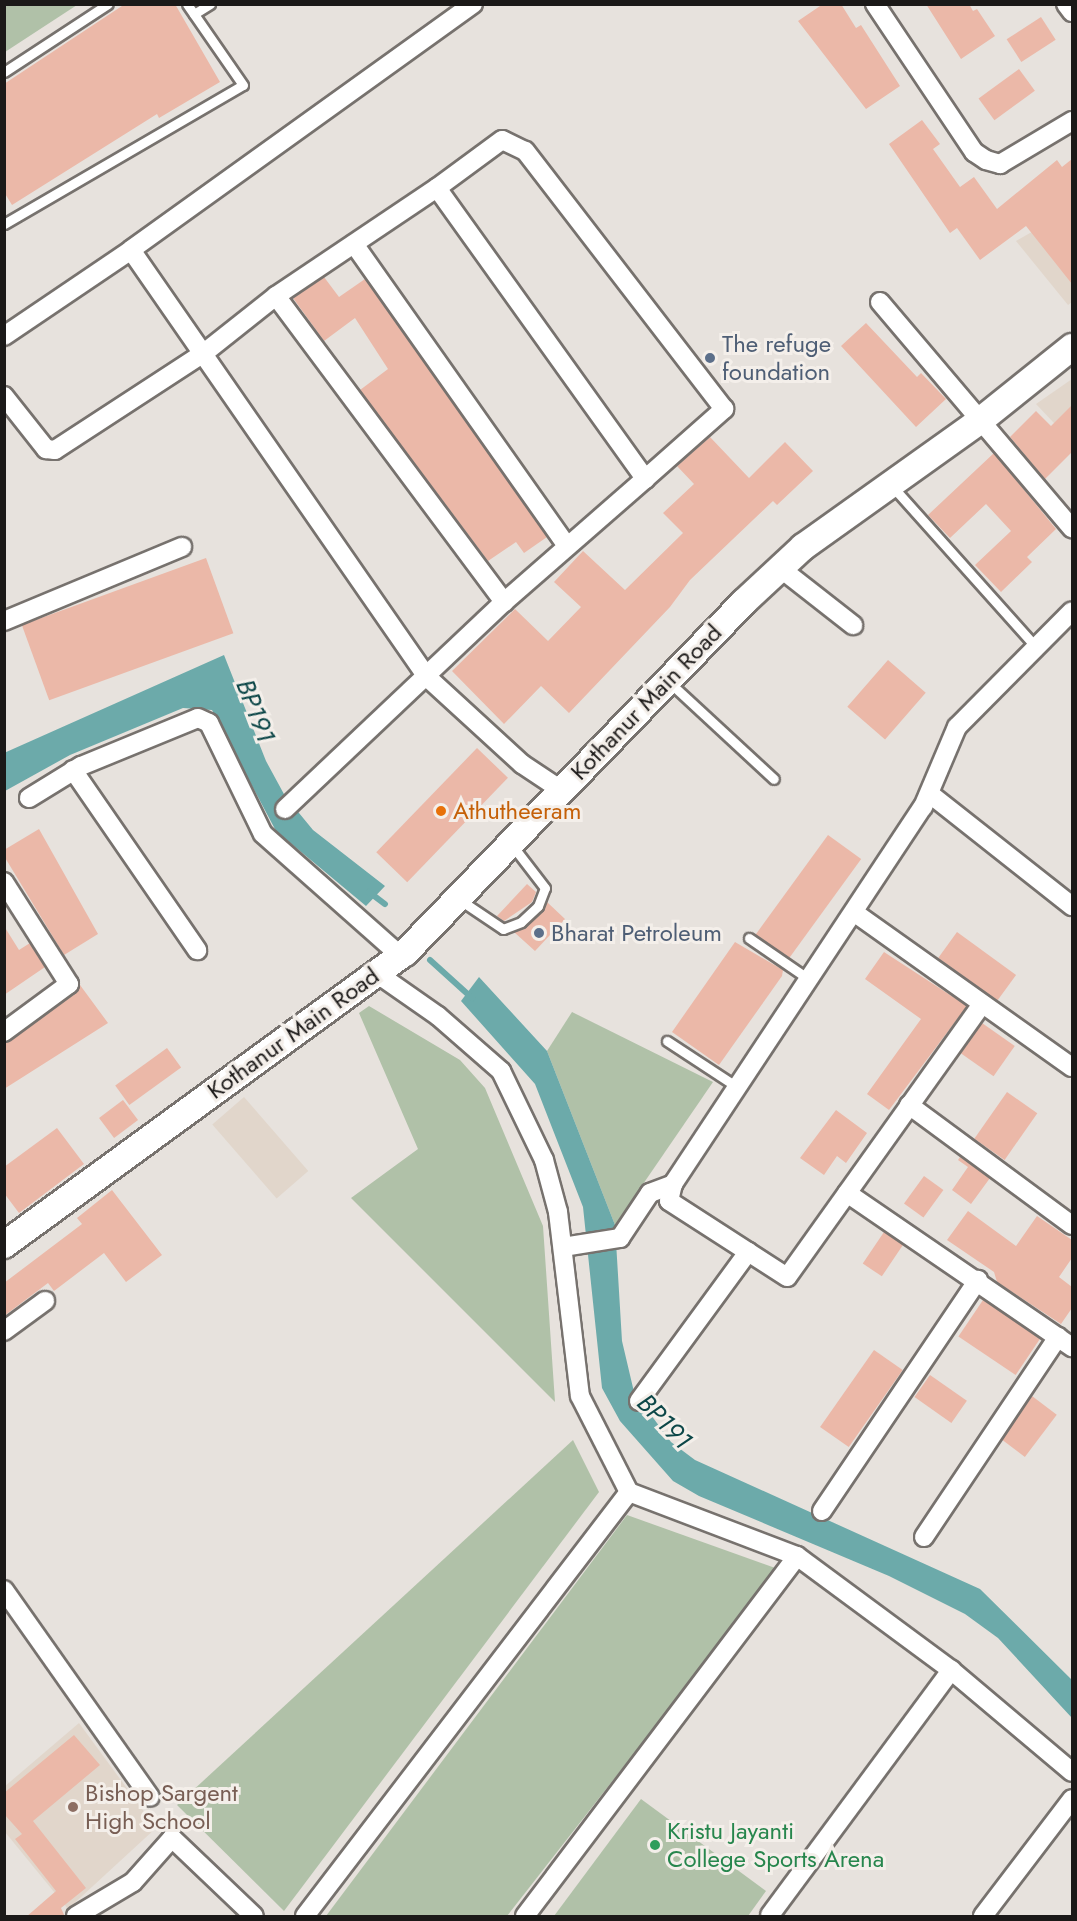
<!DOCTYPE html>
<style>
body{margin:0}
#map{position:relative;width:1077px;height:1921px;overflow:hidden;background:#e7e2dd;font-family:Jost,sans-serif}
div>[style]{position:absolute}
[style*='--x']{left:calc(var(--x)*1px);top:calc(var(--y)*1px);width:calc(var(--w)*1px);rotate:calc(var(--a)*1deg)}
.built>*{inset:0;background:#e1d6cb;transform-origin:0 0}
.green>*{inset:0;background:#b0c1a8}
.water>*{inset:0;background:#6caaaa}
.stream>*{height:6px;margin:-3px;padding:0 3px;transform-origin:3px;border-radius:3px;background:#6caaaa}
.building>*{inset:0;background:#ebb8a8;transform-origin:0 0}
.roads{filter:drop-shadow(2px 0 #77726e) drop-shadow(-2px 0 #77726e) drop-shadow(0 2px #77726e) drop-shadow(0 -2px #77726e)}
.lane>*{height:9px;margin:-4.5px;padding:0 4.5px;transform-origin:4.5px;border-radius:4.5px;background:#fff}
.street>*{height:18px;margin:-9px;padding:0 9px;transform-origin:9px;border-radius:9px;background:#fff}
.secondary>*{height:26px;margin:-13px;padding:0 13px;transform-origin:13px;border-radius:13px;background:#fff}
.dots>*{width:16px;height:16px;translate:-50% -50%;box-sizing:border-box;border:3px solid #f4efea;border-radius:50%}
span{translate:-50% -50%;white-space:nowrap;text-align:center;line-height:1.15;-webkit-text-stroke:6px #f4efea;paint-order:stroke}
.service-label{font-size:24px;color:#4e5e75}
.left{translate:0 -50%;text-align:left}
.street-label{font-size:24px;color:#1b1918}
.food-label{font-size:24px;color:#c56008}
.education-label{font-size:24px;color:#785e54}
.leisure-label{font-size:24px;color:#27864d}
.water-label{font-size:26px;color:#0d4748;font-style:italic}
.frame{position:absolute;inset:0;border:6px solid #1b1918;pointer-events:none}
</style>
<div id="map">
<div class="built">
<div style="clip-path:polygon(1072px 209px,1072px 302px,1068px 305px,1016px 241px)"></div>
<div style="clip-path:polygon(1072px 379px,1072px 442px,1036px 404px)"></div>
<div style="left:244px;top:1097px;width:98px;height:42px;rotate:49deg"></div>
<div style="clip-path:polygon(79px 1723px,156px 1828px,68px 1909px,5px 1832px,4px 1787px)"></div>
</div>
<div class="green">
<div style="clip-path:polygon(5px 4px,77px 4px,77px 5px,5px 52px)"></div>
<div style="clip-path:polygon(369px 1006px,460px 1060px,485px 1088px,543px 1226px,555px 1402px,351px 1198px,418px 1149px,359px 1013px)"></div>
<div style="clip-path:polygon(572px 1012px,713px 1082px,615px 1225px,547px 1051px)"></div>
<div style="clip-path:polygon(573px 1440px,599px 1492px,284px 1911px,177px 1805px)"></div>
<div style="clip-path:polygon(627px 1515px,778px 1569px,507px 1916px,326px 1916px)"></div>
<div style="clip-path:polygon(641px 1799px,766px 1891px,748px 1916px,554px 1916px)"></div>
</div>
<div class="water">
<div style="clip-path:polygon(224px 655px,266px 761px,285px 796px,313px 830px,385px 886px,366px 906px,276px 831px,212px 710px,183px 708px,70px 755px,5px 791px,4px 753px)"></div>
<div style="clip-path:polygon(479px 977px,547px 1051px,615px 1225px,622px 1341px,634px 1392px,671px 1442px,695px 1460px,980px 1589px,1072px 1680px,1072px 1718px,998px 1638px,965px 1614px,889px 1576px,699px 1496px,673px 1481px,620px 1421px,602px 1388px,583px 1207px,535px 1084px,461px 1001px)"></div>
</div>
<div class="stream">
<div style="--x:369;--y:892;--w:20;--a:37"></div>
<div style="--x:430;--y:960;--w:57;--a:42.1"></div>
</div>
<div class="building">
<div style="clip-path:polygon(125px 4px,175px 4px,220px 82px,159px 118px,157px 114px,12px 205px,4px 192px,4px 84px)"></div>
<div style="clip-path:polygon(823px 4px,841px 4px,856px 28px,861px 25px,900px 86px,866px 109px,798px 21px)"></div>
<div style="clip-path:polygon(926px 4px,969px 4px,973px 11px,977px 9px,995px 36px,961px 59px)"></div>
<div style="left:1041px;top:17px;width:27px;height:41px;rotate:57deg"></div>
<div style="left:1019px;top:69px;width:27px;height:50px;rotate:54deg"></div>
<div style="clip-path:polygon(922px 120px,940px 144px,933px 149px,960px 187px,974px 177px,997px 209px,1057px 160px,1062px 167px,1072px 159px,1072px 284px,1026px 226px,980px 260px,957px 228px,950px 233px,889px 144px)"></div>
<div style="clip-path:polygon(324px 277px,339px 297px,365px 279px,547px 537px,524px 553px,516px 542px,488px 561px,360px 390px,388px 369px,355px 318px,324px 341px,293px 298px)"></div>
<div style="clip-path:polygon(866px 323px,917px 377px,921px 373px,946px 399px,916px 427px,841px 346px)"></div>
<div style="clip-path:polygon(1072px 405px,1072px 452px,1045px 479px,1010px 437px,1036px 411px,1051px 426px)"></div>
<div style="clip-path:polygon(710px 437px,749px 478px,785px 442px,813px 471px,777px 505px,773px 501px,690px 580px,670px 607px,569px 713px,541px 686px,504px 724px,452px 671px,515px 609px,548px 641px,581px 607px,554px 582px,583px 551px,625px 590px,683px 533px,663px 513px,694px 484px,677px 466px)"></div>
<div style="clip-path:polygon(994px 453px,1056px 529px,1027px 557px,1032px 562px,1001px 592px,975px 565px,1011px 531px,986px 504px,950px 538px,928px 515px)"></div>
<div style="left:206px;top:558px;width:80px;height:196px;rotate:70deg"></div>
<div style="left:888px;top:660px;width:50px;height:62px;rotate:41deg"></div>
<div style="left:477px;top:748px;width:43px;height:145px;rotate:44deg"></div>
<div style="clip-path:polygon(39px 829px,98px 934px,64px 955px,4px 856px,4px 850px)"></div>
<div style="left:828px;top:835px;width:41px;height:123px;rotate:36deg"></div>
<div style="clip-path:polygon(527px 884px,536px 892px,532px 902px,504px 921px,497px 916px)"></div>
<div style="clip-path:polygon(547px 902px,565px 919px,535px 951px,514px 932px,526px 927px)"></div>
<div style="clip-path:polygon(4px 926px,19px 950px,30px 943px,45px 967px,4px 995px)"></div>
<div style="left:957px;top:932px;width:73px;height:32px;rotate:36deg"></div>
<div style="clip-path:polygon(735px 942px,783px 970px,782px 976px,719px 1065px,672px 1032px)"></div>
<div style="clip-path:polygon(884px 952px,967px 1006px,889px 1110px,867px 1094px,921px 1019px,865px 979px)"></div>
<div style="clip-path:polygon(80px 985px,108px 1023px,4px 1089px,4px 1043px,76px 993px)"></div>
<div style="left:982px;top:1023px;width:40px;height:37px;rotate:35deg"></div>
<div style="left:167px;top:1048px;width:24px;height:64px;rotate:54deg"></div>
<div style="left:1007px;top:1092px;width:37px;height:57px;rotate:35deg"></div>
<div style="left:123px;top:1100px;width:25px;height:30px;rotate:53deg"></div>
<div style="clip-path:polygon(836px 1110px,867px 1133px,846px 1163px,837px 1156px,824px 1175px,800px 1158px)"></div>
<div style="clip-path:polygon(57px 1128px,84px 1164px,19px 1213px,4px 1193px,4px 1167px)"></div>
<div style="clip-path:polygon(960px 1157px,990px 1178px,971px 1204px,952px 1190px,968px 1167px,958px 1160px)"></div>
<div style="left:924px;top:1176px;width:24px;height:34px;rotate:36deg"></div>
<div style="clip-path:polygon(112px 1190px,162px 1255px,126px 1282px,104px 1253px,54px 1291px,48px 1283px,4px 1316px,4px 1283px,82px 1224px,77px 1218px)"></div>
<div style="clip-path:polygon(968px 1211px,1016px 1246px,1037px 1216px,1072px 1240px,1072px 1258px,1059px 1277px,1072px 1287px,1072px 1308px,1061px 1324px,997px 1282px,994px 1272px,947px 1240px)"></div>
<div style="left:884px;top:1232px;width:23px;height:38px;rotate:34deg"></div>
<div style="left:983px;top:1300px;width:69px;height:44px;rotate:34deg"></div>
<div style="left:874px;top:1350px;width:35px;height:94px;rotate:35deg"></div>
<div style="left:930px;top:1375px;width:45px;height:27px;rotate:35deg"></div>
<div style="left:1032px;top:1396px;width:31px;height:53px;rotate:37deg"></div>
<div style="clip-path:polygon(74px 1735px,100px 1765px,33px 1821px,86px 1888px,61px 1908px,65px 1917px,26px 1917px,56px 1891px,15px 1839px,22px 1834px,4px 1814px,4px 1793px)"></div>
</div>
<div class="roads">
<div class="lane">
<div style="--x:194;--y:14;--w:19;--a:-32"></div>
<div style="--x:4;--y:72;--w:124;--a:-33.2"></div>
<div style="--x:4;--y:224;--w:276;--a:-30.2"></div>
<div style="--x:243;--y:85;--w:98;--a:-124.7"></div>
<div style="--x:892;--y:486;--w:216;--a:48.2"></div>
<div style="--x:668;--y:681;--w:144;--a:42.8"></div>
<div style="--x:460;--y:900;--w:52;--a:34"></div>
<div style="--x:503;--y:929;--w:19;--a:-21"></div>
<div style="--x:521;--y:922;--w:23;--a:-43"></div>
<div style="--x:538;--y:906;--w:19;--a:-69"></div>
<div style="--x:545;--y:888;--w:54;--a:-127.5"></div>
<div style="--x:749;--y:938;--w:74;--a:34.5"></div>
<div style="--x:667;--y:1041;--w:84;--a:33.3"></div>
</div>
<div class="street">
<div style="--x:473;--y:4;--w:421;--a:144.3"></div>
<div style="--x:131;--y:250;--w:520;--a:55.27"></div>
<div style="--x:427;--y:677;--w:129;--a:42.5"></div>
<div style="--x:522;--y:764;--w:47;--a:33.7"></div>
<div style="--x:875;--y:4;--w:178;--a:56.2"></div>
<div style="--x:974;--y:152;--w:14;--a:34"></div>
<div style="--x:986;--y:160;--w:15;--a:16"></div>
<div style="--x:1000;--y:164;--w:84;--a:-30.8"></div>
<div style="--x:1066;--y:4;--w:10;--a:53"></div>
<div style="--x:354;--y:244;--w:370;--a:54.8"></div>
<div style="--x:276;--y:296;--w:382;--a:53.3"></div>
<div style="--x:880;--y:302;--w:297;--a:49.7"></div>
<div style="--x:4;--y:336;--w:153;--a:-34.1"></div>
<div style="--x:4;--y:396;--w:68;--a:51.6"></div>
<div style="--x:46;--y:449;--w:9;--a:6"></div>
<div style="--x:55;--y:450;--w:178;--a:-33.1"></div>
<div style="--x:204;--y:353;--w:92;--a:-38.4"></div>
<div style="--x:276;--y:296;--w:194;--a:-33.9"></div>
<div style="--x:780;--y:568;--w:93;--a:38"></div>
<div style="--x:4;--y:621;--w:193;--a:-22.6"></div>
<div style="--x:73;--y:770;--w:219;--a:55.4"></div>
<div style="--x:930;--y:794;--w:181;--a:38.3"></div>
<div style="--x:29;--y:798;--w:61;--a:-31.6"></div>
<div style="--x:81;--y:766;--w:126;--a:-22.3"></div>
<div style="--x:198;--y:718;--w:12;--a:24"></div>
<div style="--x:209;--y:723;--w:123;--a:64.1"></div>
<div style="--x:263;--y:834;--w:184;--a:41.5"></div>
<div style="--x:285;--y:809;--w:301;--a:-43.4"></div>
<div style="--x:504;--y:602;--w:187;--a:-41.1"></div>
<div style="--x:645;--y:479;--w:106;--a:-41.5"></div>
<div style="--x:724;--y:409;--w:326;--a:-127.6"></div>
<div style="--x:525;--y:151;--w:25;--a:-154"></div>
<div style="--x:502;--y:140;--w:81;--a:143.6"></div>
<div style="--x:437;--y:188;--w:358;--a:54.4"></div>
<div style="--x:4;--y:882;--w:121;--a:57.5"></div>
<div style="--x:69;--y:984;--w:81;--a:143.6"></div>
<div style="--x:855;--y:913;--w:266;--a:35.4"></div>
<div style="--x:375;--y:972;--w:77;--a:34.9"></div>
<div style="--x:438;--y:1016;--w:84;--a:41.1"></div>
<div style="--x:501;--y:1071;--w:99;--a:64.2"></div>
<div style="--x:544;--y:1160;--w:54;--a:74.9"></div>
<div style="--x:558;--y:1212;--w:185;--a:83.2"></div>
<div style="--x:580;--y:1396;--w:108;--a:63"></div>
<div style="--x:629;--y:1492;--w:180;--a:20.9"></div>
<div style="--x:797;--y:1556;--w:192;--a:36.5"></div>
<div style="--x:951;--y:1670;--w:158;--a:40.1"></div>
<div style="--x:982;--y:1004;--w:335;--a:125.5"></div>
<div style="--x:787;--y:1277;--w:140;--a:-147.2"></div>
<div style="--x:669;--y:1201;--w:17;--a:-77"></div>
<div style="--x:673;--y:1184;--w:452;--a:-56.5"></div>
<div style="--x:923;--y:807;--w:87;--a:-67"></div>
<div style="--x:957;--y:727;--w:163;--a:-45.2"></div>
<div style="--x:909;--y:1105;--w:202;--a:36.4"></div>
<div style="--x:847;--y:1193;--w:273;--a:34.4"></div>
<div style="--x:563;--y:1247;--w:58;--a:-9"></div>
<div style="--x:620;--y:1238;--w:54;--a:-56.3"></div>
<div style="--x:650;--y:1193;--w:25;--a:-21"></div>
<div style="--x:4;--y:1331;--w:51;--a:-36.2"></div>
<div style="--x:639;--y:1401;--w:185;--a:-53.8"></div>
<div style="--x:822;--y:1511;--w:279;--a:-56"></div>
<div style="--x:924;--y:1537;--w:241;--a:-56.2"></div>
<div style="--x:4;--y:1590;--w:253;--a:54.8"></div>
<div style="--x:770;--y:1915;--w:305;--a:-53.5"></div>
<div style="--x:76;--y:1916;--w:66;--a:-30.8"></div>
<div style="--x:133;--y:1882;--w:59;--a:-48.4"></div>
<div style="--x:172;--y:1838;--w:113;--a:43.6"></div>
<div style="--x:305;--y:1916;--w:534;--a:-52.61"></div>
<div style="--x:525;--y:1916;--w:451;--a:-52.9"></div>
<div style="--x:983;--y:1916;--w:147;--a:-52.7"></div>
</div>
<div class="secondary">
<div style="--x:4;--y:1245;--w:496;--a:-36.1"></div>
<div style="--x:405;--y:953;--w:488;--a:-46"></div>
<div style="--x:744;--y:602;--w:81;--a:-43"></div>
<div style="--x:803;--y:547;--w:219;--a:-35.5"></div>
<div style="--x:981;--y:420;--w:117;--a:-38.7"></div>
</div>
</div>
<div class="dots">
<div style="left:710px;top:358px;background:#5c6f8a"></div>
<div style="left:441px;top:811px;background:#e8710a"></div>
<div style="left:539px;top:933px;background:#5c6f8a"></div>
<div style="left:73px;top:1807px;background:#8d6e63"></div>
<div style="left:655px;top:1845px;background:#2e9e5b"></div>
</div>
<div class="service-label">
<span class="left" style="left:722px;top:358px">The refuge<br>foundation</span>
<span class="left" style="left:551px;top:933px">Bharat Petroleum</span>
</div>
<div class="street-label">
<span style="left:646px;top:702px;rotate:-46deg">Kothanur Main Road</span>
<span style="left:293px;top:1033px;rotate:-36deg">Kothanur Main Road</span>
</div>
<div class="food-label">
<span class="left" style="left:453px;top:811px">Athutheeram</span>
</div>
<div class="education-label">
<span class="left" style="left:85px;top:1807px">Bishop Sargent<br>High School</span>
</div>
<div class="leisure-label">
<span class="left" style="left:667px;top:1845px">Kristu Jayanti<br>College Sports Arena</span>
</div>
<div class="water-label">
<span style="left:255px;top:711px;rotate:69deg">BP191</span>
<span style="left:664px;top:1422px;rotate:46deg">BP191</span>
</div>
<div class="frame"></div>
</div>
